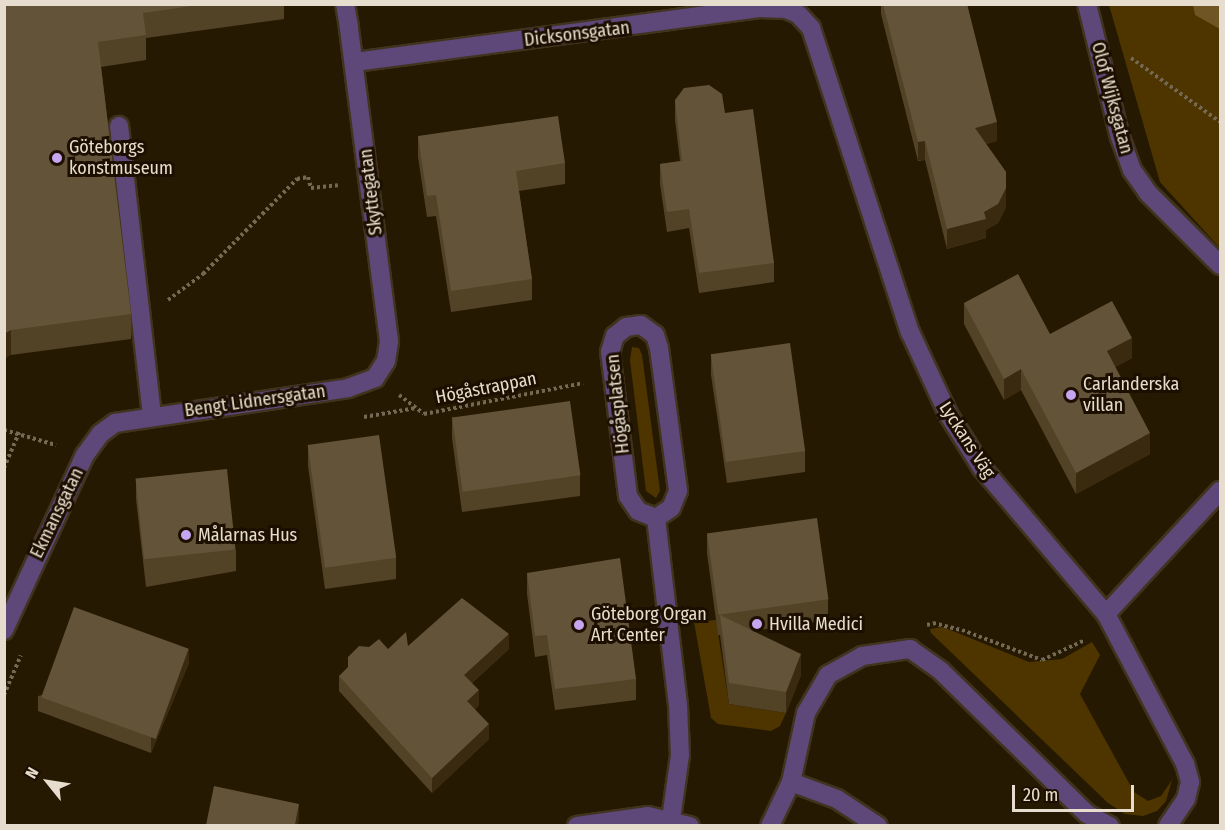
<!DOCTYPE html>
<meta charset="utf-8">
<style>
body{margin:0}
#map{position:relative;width:1225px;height:830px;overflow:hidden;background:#261901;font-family:"Fira Sans Condensed",sans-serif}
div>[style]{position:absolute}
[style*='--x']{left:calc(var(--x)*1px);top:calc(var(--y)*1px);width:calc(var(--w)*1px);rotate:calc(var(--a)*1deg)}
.green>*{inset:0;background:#4e3500}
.water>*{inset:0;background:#6f5424}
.path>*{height:4px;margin-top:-2px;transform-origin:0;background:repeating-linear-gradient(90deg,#746955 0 3px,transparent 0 6px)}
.roads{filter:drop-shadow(2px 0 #41341e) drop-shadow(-2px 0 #41341e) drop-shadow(0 2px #41341e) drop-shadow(0 -2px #41341e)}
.lane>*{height:18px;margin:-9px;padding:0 9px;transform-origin:9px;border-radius:9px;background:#5e4779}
.street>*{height:18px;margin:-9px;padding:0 9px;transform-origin:9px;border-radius:9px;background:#5e4779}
.wall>*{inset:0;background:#524327}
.shaded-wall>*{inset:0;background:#3a2b10;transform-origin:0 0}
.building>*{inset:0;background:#625339;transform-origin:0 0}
.dots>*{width:16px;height:16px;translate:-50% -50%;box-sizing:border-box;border:3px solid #1c0f00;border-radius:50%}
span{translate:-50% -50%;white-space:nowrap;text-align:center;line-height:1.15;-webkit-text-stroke:6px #1c0f00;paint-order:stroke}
.street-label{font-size:18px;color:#e6ddce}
.poi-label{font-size:18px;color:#e6ddce}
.left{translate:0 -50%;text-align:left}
.frame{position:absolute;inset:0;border:6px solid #e6ddce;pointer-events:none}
.north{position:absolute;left:18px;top:752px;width:60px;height:60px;-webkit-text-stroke:4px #1c0f00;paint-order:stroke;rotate:300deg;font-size:16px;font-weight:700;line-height:24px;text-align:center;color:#e6ddce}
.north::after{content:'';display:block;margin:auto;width:21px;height:27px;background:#e6ddce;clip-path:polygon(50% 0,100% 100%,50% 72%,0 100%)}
.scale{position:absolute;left:1012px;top:785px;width:122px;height:27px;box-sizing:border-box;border:3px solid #e6ddce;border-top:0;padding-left:8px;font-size:18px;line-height:21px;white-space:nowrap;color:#e6ddce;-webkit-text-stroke:4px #1c0f00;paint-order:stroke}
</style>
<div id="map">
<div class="green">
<div style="clip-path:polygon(1109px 5px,1220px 5px,1220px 248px,1160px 182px)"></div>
<div style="clip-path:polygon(632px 347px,639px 348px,642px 355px,660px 491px,656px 498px,646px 491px,630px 360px)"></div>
<div style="clip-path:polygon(716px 620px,729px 704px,786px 713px,780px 726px,771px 731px,718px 724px,711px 718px,694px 622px)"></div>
<div style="clip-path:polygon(943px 627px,1029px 662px,1062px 659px,1092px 642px,1100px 655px,1080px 694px,1134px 792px,1148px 801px,1161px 796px,1172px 780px,1166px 801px,1157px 811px,1143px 816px,1125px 814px,1108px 803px,931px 633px,930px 629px)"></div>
</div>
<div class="water">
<div style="clip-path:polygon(1193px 5px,1220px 5px,1220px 29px,1195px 15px)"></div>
</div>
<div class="path">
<div style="--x:1131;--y:58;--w:110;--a:35.7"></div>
<div style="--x:168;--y:300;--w:44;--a:-36.6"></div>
<div style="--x:203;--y:274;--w:134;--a:-45.3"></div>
<div style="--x:297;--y:179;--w:11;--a:-10"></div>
<div style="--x:308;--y:177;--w:11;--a:75"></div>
<div style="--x:311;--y:188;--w:27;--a:-6"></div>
<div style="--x:399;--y:395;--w:31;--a:37"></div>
<div style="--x:424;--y:414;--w:162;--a:-11"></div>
<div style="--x:364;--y:417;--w:53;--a:-9.8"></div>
<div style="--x:4;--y:430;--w:54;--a:16.1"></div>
<div style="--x:4;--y:468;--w:39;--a:-67"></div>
<div style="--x:927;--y:625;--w:6;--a:-18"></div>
<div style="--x:933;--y:623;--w:30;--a:14"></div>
<div style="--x:962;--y:630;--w:85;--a:20.6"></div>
<div style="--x:1042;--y:660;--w:47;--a:-24.9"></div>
<div style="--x:4;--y:695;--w:43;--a:-67"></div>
</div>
<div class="roads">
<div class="lane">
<div style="--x:345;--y:4;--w:23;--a:80"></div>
<div style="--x:119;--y:126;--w:291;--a:83.5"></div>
</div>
<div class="street">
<div style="--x:1087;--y:4;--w:137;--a:76.1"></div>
<div style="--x:1120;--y:137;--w:35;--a:70"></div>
<div style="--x:1132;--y:170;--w:28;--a:55"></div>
<div style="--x:1148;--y:193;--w:102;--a:45"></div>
<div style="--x:355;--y:62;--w:408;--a:-7.6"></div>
<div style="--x:759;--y:8;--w:27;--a:2"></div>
<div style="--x:786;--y:9;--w:13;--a:23"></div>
<div style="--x:798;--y:14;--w:19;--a:47"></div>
<div style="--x:811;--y:28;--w:320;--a:72"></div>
<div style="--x:910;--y:332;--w:90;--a:65.1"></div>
<div style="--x:948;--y:414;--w:64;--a:57.8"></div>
<div style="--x:982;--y:468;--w:192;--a:49.7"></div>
<div style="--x:1106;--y:614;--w:170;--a:62.2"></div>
<div style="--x:1185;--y:764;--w:19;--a:74"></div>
<div style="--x:1190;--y:782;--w:17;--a:103"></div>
<div style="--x:1186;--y:799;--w:32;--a:124"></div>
<div style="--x:641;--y:325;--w:17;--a:36"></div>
<div style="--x:655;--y:335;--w:14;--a:73"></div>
<div style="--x:659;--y:348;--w:144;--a:82.4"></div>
<div style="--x:678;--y:491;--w:18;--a:112"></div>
<div style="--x:671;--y:508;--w:18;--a:146"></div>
<div style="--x:656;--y:518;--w:19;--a:-159"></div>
<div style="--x:638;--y:511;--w:18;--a:-124"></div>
<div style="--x:628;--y:496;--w:145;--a:-97.1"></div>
<div style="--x:610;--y:352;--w:17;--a:-73"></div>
<div style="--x:615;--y:336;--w:14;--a:-39"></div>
<div style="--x:626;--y:327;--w:15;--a:-8"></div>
<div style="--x:656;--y:518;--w:187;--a:83.3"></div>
<div style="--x:678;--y:704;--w:51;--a:87.8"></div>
<div style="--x:680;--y:755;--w:65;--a:98"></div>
<div style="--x:1106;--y:614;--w:168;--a:-47.2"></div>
<div style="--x:4;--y:630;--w:193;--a:-65.2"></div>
<div style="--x:85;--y:455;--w:26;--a:-54"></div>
<div style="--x:100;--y:434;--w:19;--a:-36"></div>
<div style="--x:115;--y:423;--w:236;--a:-8.5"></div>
<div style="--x:348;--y:388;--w:29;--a:-20"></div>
<div style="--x:375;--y:378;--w:20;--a:-57"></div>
<div style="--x:386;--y:361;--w:20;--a:-81"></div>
<div style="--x:389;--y:341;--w:317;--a:-97.3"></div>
<div style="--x:791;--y:782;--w:71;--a:-77.7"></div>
<div style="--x:806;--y:713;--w:44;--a:-59.9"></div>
<div style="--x:828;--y:675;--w:39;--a:-29"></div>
<div style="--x:862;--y:656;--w:49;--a:-8.3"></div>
<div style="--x:910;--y:649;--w:38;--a:35"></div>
<div style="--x:941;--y:671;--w:204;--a:44.4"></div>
<div style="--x:1087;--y:814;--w:26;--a:28"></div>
<div style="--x:577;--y:826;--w:72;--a:-8"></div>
<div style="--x:648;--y:816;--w:43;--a:13.4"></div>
<div style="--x:770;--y:826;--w:49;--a:-64.5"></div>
<div style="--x:791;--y:782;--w:49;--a:20.3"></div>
<div style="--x:837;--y:799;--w:49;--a:33.4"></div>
</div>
</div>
<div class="wall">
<div style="clip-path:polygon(4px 4px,284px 4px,284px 19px,146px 38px,146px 60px,101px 67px,131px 314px,131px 339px,11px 355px)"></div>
<div style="clip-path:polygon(881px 4px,967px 4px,997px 141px,986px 144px,1006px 172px,1006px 207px,998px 223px,986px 230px,986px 238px,947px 249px,925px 160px,918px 161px,881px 14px)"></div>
<div style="clip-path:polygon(675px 100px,725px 113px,774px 263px,774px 282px,699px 293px,689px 228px,667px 232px,660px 184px,660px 164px,680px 161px,675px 120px)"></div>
<div style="clip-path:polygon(418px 136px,565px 163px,565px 184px,519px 191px,532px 279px,532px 300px,451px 312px,436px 216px,427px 217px,418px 157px)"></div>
<div style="clip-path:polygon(964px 303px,1050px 334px,1132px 358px,1115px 367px,1150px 454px,1076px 494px,1021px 390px,1004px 400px,964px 324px)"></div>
<div style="clip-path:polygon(711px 354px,805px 451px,805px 472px,727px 483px,711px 375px)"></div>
<div style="clip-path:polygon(452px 417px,580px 475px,580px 496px,462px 512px,452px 438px)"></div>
<div style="clip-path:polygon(308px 445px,396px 558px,396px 579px,325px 589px,308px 466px)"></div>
<div style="clip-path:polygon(136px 479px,236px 550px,236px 571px,146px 587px,136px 499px)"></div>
<div style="clip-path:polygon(707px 533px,828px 599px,828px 620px,752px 631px,801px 675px,786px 713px,729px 704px,720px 635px,718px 635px,707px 553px)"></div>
<div style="clip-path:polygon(527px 573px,636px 679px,636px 700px,555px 710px,547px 655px,535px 657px,527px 594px)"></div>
<div style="clip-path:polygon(408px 646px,509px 649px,472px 683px,479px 705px,475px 709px,489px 739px,432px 793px,339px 691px,339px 676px)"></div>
<div style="clip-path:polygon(189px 663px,151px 753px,38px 711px,38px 696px)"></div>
</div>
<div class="shaded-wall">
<div style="clip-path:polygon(997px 122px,997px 141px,975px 147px,975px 128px)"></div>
<div style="left:925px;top:141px;width:19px;height:7px;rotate:90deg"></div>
<div style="clip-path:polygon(1006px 188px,1006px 207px,998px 223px,986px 230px,986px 238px,947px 249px,947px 229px,984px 212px)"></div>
<div style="clip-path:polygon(11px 330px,11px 355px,4px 359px,4px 334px)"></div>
<div style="clip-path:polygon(1132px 338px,1132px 358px,1107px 372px,1107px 351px)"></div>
<div style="clip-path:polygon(1021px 369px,1021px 390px,1004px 400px,1004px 379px)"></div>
<div style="clip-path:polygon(1150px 433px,1150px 454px,1076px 494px,1076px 473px)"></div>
<div style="clip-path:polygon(509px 634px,509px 649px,464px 690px,464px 675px)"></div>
<div style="clip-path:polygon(189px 648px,189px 663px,151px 753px,151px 738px)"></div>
<div style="clip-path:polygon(801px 654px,801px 675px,786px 713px,786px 692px)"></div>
<div style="clip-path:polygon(479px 690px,479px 705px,467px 716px,467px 701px)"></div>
<div style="clip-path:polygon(489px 724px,489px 739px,432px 793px,432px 778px)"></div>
<div style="clip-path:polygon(299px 804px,299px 819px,298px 825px,295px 825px)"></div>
</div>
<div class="building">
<div style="clip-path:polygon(4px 4px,205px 4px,143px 13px,146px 35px,98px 42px,131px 314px,11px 330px,4px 334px)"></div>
<div style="clip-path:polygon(883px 4px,967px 4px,997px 122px,975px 128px,1006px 172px,1006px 188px,998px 204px,984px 212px,986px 219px,947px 229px,925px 141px,918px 142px)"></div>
<div style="clip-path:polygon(709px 85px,722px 94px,725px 113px,753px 109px,774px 263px,699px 273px,689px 209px,667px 212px,660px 164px,682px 161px,675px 100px,684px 88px)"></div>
<div style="clip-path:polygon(558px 116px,565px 163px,516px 171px,532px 279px,451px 291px,436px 195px,427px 196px,418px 136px)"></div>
<div style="clip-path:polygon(1018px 274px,1050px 334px,1112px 301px,1132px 338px,1107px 351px,1150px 433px,1076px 473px,1021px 369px,1004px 379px,964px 303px)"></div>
<div style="left:790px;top:343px;width:109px;height:80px;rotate:82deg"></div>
<div style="left:570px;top:401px;width:75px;height:119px;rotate:82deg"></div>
<div style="left:379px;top:435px;width:124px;height:72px;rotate:82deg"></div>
<div style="left:227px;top:469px;width:81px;height:92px;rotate:84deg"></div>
<div style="left:817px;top:518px;width:82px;height:111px;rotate:82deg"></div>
<div style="clip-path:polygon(620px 558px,636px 679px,555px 689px,547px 635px,535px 636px,527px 573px)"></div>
<div style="clip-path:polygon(462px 598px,509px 634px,464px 675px,479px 690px,467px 701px,489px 724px,432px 778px,339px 676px,348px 667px,348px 657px,359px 646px,369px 647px,379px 639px,388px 649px,406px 632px,408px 646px)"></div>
<div style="left:74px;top:607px;width:122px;height:96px;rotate:20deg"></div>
<div style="clip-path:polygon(720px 615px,801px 654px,786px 692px,729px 683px)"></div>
<div style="clip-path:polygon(214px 786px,299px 804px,295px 825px,206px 825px)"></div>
</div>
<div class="dots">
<div style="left:57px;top:158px;background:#c6a6f0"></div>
<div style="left:1071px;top:395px;background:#c6a6f0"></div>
<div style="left:186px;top:535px;background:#c6a6f0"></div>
<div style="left:757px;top:624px;background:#c6a6f0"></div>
<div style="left:579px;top:625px;background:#c6a6f0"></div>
</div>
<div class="street-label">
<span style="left:577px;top:34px;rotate:-7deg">Dicksonsgatan</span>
<span style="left:1112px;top:98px;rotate:75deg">Olof Wijksgatan</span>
<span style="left:371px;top:192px;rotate:-97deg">Skyttegatan</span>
<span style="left:486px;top:388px;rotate:-11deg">Högåstrappan</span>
<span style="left:255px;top:401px;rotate:-8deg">Bengt Lidnersgatan</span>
<span style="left:618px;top:404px;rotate:-96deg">Högåsplatsen</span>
<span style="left:967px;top:440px;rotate:57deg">Lyckans Väg</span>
<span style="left:57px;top:513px;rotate:-64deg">Ekmansgatan</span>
</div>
<div class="poi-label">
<span class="left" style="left:69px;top:158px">Göteborgs<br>konstmuseum</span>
<span class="left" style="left:1083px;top:395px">Carlanderska<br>villan</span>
<span class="left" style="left:198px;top:535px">Målarnas Hus</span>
<span class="left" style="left:591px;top:625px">Göteborg Organ<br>Art Center</span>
<span class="left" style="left:769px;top:624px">Hvilla Medici</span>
</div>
<div class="frame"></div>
<div class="north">N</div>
<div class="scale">20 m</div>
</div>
